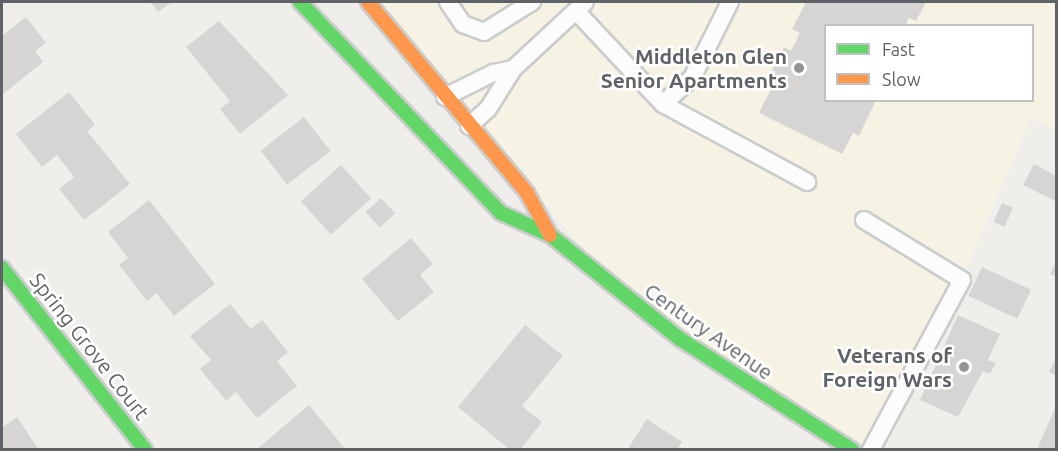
<!DOCTYPE html>
<style>
body{margin:0}
#map{position:relative;width:1058px;height:451px;overflow:hidden;background:#efeeea;font-family:Ubuntu,sans-serif}
div>[style]{position:absolute}
[style*='--x']{left:calc(var(--x)*1px);top:calc(var(--y)*1px);width:calc(var(--w)*1px);rotate:calc(var(--a)*1deg)}
.commercial>*{inset:0;background:#f7f3e4}
.building>*{inset:0;background:#d6d5d3;transform-origin:0 0}
.roads{filter:drop-shadow(2px 0 #cbcccc) drop-shadow(-2px 0 #cbcccc) drop-shadow(0 2px #cbcccc) drop-shadow(0 -2px #cbcccc)}
.lane>*{height:16px;margin:-8px;padding:0 8px;transform-origin:8px;border-radius:8px;background:#fdfcfc}
.fast>*{height:14px;margin:-7px;padding:0 7px;transform-origin:7px;border-radius:7px;background:#63d668}
.slow>*{height:14px;margin:-7px;padding:0 7px;transform-origin:7px;border-radius:7px;background:#ff974d}
.dots>*{width:16px;height:16px;translate:-50% -50%;box-sizing:border-box;border:3px solid #fff;border-radius:50%}
span{translate:-50% -50%;white-space:nowrap;text-align:center;line-height:1.15;-webkit-text-stroke:5px #fff;paint-order:stroke}
.poi-label{font-size:21px;color:#5f6368;font-weight:700}
.right{translate:-100% -50%;text-align:right}
.street-label{font-size:21px;color:#5f6368}
.frame{position:absolute;inset:0;border:3px solid #5f6368;pointer-events:none}
.legend{position:absolute;left:824px;top:24px;width:210px;height:78px;box-sizing:border-box;background:#fff;border:2px solid #bfc1c3;margin:0;padding:8px 10px;list-style:none;font-size:18px;color:#5f6368}
.legend li{display:flex;align-items:center;gap:12px;height:30px}
.legend b{width:30px;border:2px solid #bfc1c3}
</style>
<div id="map">
<div class="commercial">
<div style="clip-path:polygon(evenodd,368px 2px,1056px 2px,1056px 130px,1031px 119px,962px 280px,871px 449px,629px 300px,368px 2px,826px 26px,1032px 26px,1032px 100px,826px 100px,826px 26px)"></div>
</div>
<div class="building">
<div style="clip-path:polygon(150px 2px,172px 2px,158px 12px)"></div>
<div style="clip-path:polygon(806px 2px,926px 2px,916px 21px,909px 18px,906px 23px,911px 26px,826px 26px,826px 100px,876px 100px,859px 136px,853px 133px,842px 154px,759px 113px,771px 89px,764px 86px,784px 47px,791px 51px,800px 33px,792px 29px)"></div>
<div style="clip-path:polygon(26px 17px,46px 43px,35px 51px,43px 62px,2px 95px,2px 36px)"></div>
<div style="clip-path:polygon(219px 21px,288px 95px,240px 134px,220px 109px,230px 101px,186px 47px)"></div>
<div style="clip-path:polygon(69px 92px,95px 125px,87px 131px,130px 184px,84px 220px,59px 189px,74px 177px,57px 155px,42px 167px,16px 134px)"></div>
<div style="left:304px;top:117px;width:43px;height:55px;rotate:52deg"></div>
<div style="clip-path:polygon(1034px 164px,1056px 176px,1055px 201px,1023px 185px)"></div>
<div style="left:341px;top:165px;width:45px;height:54px;rotate:48deg"></div>
<div style="left:381px;top:198px;width:21px;height:21px;rotate:47deg"></div>
<div style="clip-path:polygon(149px 200px,215px 284px,174px 316px,156px 293px,147px 301px,119px 265px,128px 258px,108px 232px)"></div>
<div style="left:1002px;top:203px;width:12px;height:21px;rotate:24deg"></div>
<div style="clip-path:polygon(411px 238px,433px 264px,420px 275px,434px 292px,398px 321px,362px 279px)"></div>
<div style="clip-path:polygon(1056px 261px,1056px 277px,1050px 274px)"></div>
<div style="left:982px;top:267px;width:54px;height:32px;rotate:25deg"></div>
<div style="clip-path:polygon(230px 304px,251px 329px,262px 320px,288px 352px,277px 361px,297px 386px,257px 418px,236px 392px,226px 401px,200px 369px,211px 360px,190px 336px)"></div>
<div style="clip-path:polygon(958px 315px,1000px 334px,988px 360px,996px 363px,990px 374px,983px 371px,958px 417px,920px 400px)"></div>
<div style="clip-path:polygon(525px 325px,563px 356px,522px 406px,542px 422px,520px 450px,510px 450px,458px 407px)"></div>
<div style="clip-path:polygon(1056px 357px,1056px 376px,1049px 372px)"></div>
<div style="clip-path:polygon(309px 405px,346px 450px,260px 450px,258px 448px)"></div>
<div style="clip-path:polygon(1056px 406px,1056px 450px,1043px 450px,1038px 447px)"></div>
<div style="clip-path:polygon(17px 417px,39px 450px,2px 450px,2px 428px)"></div>
<div style="clip-path:polygon(647px 419px,682px 442px,677px 450px,627px 450px)"></div>
</div>
<div class="roads">
<div class="lane">
<div style="--x:448;--y:2;--w:27;--a:56"></div>
<div style="--x:463;--y:24;--w:22;--a:21"></div>
<div style="--x:484;--y:32;--w:57;--a:-32"></div>
<div style="--x:576;--y:11;--w:127;--a:46.9"></div>
<div style="--x:663;--y:104;--w:164;--a:28.4"></div>
<div style="--x:445;--y:97;--w:54;--a:-26.6"></div>
<div style="--x:493;--y:73;--w:20;--a:-11"></div>
<div style="--x:663;--y:104;--w:39;--a:-42"></div>
<div style="--x:692;--y:78;--w:85;--a:-63.4"></div>
<div style="--x:469;--y:126;--w:25;--a:-42"></div>
<div style="--x:488;--y:109;--w:47;--a:-58"></div>
<div style="--x:513;--y:69;--w:98;--a:-42.9"></div>
<div style="--x:864;--y:220;--w:115;--a:31.5"></div>
<div style="--x:962;--y:280;--w:193;--a:118.2"></div>
</div>
<div class="fast">
<div style="--x:300;--y:2;--w:291;--a:46.4"></div>
<div style="--x:501;--y:213;--w:54;--a:24.2"></div>
<div style="--x:550;--y:235;--w:166;--a:38.7"></div>
<div style="--x:680;--y:339;--w:205;--a:32.8"></div>
<div style="--x:2;--y:268;--w:231;--a:51.8"></div>
</div>
<div class="slow">
<div style="--x:368;--y:2;--w:249;--a:50.2"></div>
<div style="--x:527;--y:193;--w:48;--a:61.3"></div>
</div>
</div>
<div class="dots">
<div style="left:799px;top:68px;background:#919496"></div>
<div style="left:964px;top:367px;background:#919496"></div>
</div>
<div class="poi-label">
<span class="right" style="left:787px;top:68px">Middleton Glen<br>Senior Apartments</span>
<span class="right" style="left:952px;top:367px">Veterans of<br>Foreign Wars</span>
</div>
<div class="street-label">
<span style="left:709px;top:331px;rotate:35deg">Century Avenue</span>
<span style="left:90px;top:346px;rotate:52deg">Spring Grove Court</span>
</div>
<div class="frame"></div>
<ul class="legend">
<li><b style="height:8px;background:#63d668"></b>Fast</li>
<li><b style="height:8px;background:#ff974d"></b>Slow</li>
</ul>
</div>
